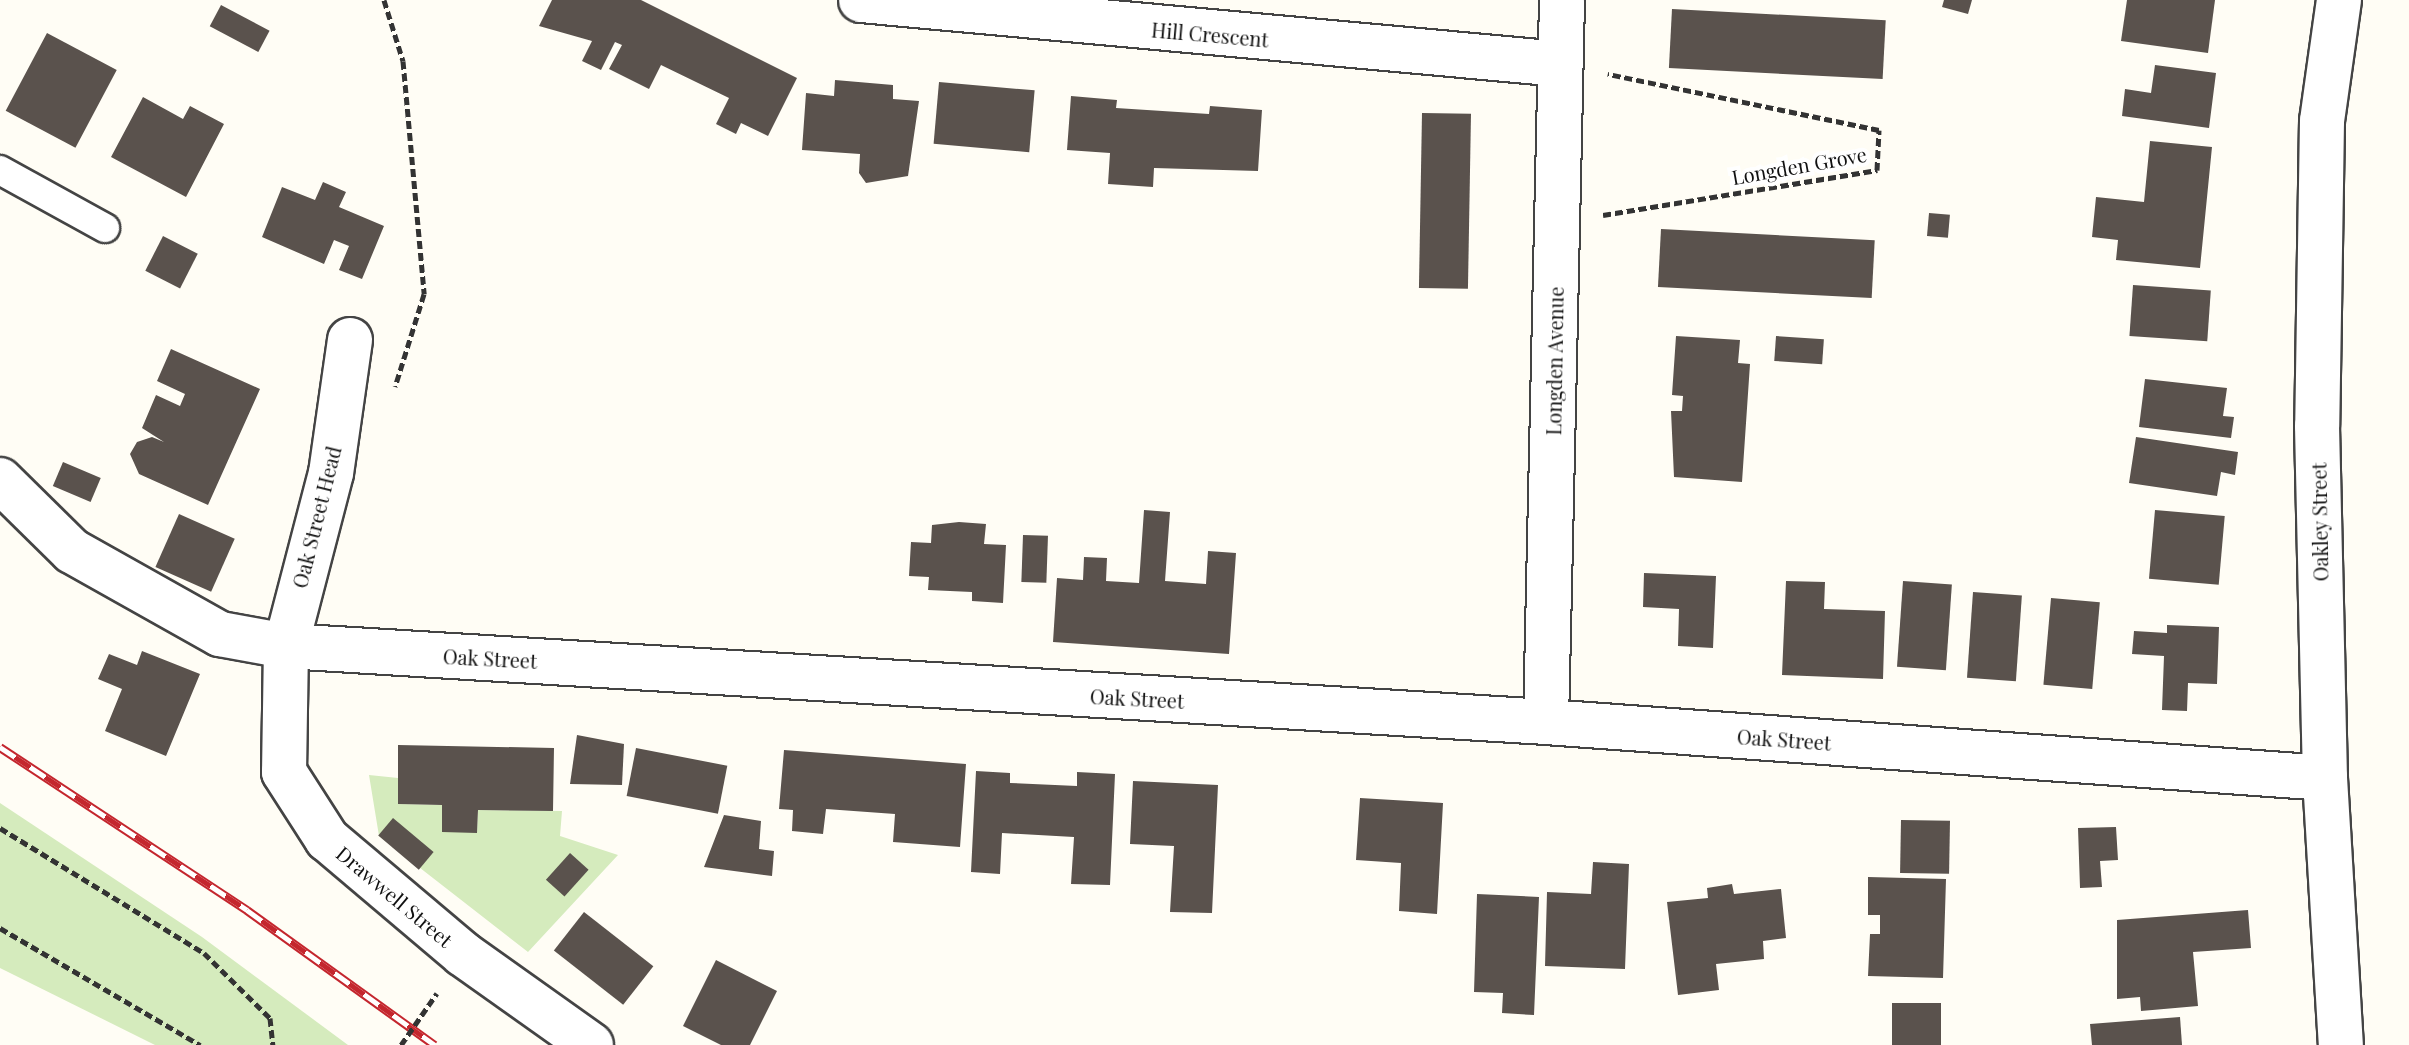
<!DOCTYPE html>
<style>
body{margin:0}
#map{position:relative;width:2409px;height:1045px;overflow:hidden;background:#fffdf5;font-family:"Playfair Display",serif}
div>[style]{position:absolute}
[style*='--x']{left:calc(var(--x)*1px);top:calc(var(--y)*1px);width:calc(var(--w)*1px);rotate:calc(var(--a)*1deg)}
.green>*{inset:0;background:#d5ebbd}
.building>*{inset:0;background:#5a524d;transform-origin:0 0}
.path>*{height:5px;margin-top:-2.5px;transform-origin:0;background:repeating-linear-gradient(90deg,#333 0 8px,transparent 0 12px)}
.roads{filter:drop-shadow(2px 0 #444) drop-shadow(-2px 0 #444) drop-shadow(0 2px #444) drop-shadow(0 -2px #444)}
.lane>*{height:28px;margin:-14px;padding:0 14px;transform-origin:14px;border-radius:14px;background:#fff}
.street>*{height:44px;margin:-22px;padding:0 22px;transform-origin:22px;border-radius:22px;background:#fff}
.rail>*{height:9px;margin-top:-4.5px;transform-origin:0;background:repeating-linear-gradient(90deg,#fff 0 18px,#c4262e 0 36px);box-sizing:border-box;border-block:2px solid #c4262e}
.path-bridge>*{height:5px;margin-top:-2.5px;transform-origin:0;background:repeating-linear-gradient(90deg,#333 0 8px,transparent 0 12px)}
span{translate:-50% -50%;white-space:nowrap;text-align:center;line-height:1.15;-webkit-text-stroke:8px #fff;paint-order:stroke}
.street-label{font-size:20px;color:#111}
</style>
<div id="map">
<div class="green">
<div style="clip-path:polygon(369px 775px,398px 778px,398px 804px,442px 805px,442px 832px,477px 832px,478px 810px,562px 811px,560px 836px,618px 855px,528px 952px,379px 836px)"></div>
<div style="clip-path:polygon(0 803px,202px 937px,348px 1045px,155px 1045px,0 968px)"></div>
</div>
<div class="building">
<div style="clip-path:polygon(552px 0,641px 0,797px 78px,768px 136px,741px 123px,736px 134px,716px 124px,729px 98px,661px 65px,649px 89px,609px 69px,622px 45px,615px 42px,601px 70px,582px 61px,592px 41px,539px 26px)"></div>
<div style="clip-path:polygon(1944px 0,1972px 0,1968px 14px,1942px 7px)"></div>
<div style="clip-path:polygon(2127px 0,2215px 0,2208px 53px,2121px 41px)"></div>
<div style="left:221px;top:5px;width:55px;height:24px;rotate:28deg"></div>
<div style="left:1672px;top:9px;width:214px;height:59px;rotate:3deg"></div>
<div style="left:47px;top:33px;width:79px;height:88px;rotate:28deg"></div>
<div style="clip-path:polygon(2155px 65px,2216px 73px,2209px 128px,2122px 116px,2125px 89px,2151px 93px)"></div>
<div style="clip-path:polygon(835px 80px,893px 85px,893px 99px,919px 101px,908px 176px,866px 183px,859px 173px,860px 154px,802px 150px,806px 93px,834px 96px)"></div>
<div style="left:939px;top:82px;width:96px;height:62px;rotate:5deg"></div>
<div style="clip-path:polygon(1071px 96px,1117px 100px,1116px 108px,1209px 114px,1210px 106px,1262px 110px,1258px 171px,1154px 168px,1153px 187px,1108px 184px,1110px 153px,1067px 150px)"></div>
<div style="clip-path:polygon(143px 97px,183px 119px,190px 106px,224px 124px,186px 197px,111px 157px)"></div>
<div style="left:1422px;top:113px;width:49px;height:175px;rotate:1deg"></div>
<div style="clip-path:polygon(2150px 141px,2212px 147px,2200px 268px,2116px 260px,2118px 240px,2092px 237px,2096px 197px,2144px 202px)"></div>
<div style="clip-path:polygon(323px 182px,346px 192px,339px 207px,384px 226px,362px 279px,339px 270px,349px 246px,334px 240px,324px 264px,262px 237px,282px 187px,315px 200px)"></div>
<div style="left:1929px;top:213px;width:21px;height:23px;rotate:5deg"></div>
<div style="left:1661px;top:229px;width:214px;height:58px;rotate:3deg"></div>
<div style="left:163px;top:236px;width:39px;height:39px;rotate:27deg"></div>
<div style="left:2133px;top:285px;width:78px;height:51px;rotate:4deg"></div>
<div style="clip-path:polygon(1676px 336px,1740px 340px,1738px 363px,1750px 364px,1742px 482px,1674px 477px,1671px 411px,1682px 411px,1683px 396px,1672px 395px)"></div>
<div style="left:1776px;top:336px;width:48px;height:25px;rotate:4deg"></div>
<div style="clip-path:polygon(171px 349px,260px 389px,208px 505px,139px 474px,130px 454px,137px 442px,152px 437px,164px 442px,142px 428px,156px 395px,180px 406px,185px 394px,157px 381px)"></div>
<div style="clip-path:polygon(2145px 379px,2227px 388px,2223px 416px,2234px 417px,2231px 438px,2139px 427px)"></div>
<div style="clip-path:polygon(2136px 437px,2238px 452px,2235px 475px,2221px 472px,2217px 496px,2129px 483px)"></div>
<div style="left:63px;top:462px;width:41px;height:26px;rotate:23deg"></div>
<div style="clip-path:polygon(1144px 510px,1170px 512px,1165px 581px,1206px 584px,1208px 551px,1236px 553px,1229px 654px,1053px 642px,1057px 578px,1083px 580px,1084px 557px,1107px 558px,1106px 581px,1139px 583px)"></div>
<div style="left:2155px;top:510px;width:70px;height:69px;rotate:5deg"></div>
<div style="left:179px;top:514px;width:61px;height:58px;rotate:24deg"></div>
<div style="clip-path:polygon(959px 522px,986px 524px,984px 544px,1006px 545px,1003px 603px,972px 601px,972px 592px,928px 590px,929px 577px,909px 576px,911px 542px,931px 543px,932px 525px)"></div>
<div style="left:1023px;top:535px;width:25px;height:47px;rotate:2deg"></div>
<div style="clip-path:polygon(1644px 573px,1716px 576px,1713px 648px,1678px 646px,1679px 609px,1643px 607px)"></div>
<div style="clip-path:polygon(1786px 581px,1825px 582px,1824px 609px,1885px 611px,1883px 679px,1782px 675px)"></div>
<div style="left:1903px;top:581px;width:49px;height:86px;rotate:4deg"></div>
<div style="left:1973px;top:592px;width:49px;height:86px;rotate:4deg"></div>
<div style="left:2051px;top:598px;width:49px;height:87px;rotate:5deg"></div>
<div style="clip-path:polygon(2167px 625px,2219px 627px,2217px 684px,2188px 683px,2187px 711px,2162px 710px,2164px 656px,2132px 654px,2134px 631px,2167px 633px)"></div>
<div style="clip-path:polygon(142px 651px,200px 674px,166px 756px,105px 731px,122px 689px,98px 679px,109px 654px,137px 665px)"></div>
<div style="clip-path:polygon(577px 735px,624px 744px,622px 785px,570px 784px)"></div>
<div style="clip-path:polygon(398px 745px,554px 748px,553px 811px,478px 810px,477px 833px,442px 832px,442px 805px,398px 804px)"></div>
<div style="left:636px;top:748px;width:93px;height:49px;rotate:11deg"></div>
<div style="clip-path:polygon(784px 750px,966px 764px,960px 847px,893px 842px,895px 814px,826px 809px,823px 834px,792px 831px,793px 810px,779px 809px)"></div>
<div style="clip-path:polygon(976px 771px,1010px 773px,1010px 783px,1077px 786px,1077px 772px,1115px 774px,1110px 885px,1071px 884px,1074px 837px,1002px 833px,1000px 874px,971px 872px)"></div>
<div style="clip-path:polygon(1133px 781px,1218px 785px,1212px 913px,1170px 912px,1174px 846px,1130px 844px)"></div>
<div style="clip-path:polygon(1360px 798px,1443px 803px,1437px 914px,1399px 911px,1401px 863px,1356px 860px)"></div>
<div style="clip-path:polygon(724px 815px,761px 821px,759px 849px,774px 851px,772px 876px,704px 867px)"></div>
<div style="left:393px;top:818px;width:53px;height:23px;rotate:40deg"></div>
<div style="left:1901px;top:820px;width:49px;height:53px;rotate:1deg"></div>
<div style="clip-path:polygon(2116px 827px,2118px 860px,2100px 861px,2102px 887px,2080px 888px,2078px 828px)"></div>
<div style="left:570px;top:853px;width:25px;height:36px;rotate:42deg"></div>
<div style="clip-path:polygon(1593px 862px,1629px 864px,1625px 969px,1545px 966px,1547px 892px,1591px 894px)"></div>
<div style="clip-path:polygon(1868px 877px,1946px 879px,1943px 978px,1868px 976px,1870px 934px,1880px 934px,1880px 915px,1868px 915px)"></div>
<div style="clip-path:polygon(1732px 884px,1734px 894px,1781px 889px,1786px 938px,1763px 941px,1764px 959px,1716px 964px,1719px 990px,1678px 995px,1667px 902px,1708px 898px,1707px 888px)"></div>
<div style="clip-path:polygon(1477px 894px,1539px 897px,1534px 1015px,1502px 1013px,1503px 993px,1474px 992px)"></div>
<div style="clip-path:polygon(2248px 910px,2251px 948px,2193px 952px,2198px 1006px,2141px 1011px,2140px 997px,2117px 999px,2117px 920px)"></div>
<div style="left:584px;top:912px;width:88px;height:49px;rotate:38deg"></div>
<div style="clip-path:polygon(716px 960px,777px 991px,750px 1045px,721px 1045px,683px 1026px)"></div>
<div style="left:1892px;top:1003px;width:49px;height:42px"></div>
<div style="clip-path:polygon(2180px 1017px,2182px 1045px,2092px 1045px,2090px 1024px)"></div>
</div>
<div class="path">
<div style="--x:384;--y:0;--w:64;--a:72.7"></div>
<div style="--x:403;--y:61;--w:234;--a:84.8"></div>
<div style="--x:424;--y:294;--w:97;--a:107.3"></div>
<div style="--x:1603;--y:215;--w:278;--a:-9.3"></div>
<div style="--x:1877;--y:170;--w:40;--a:-87.1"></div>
<div style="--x:1879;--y:130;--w:277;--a:-168.3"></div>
<div style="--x:0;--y:828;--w:239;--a:31.5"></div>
<div style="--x:204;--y:953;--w:93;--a:44.6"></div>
<div style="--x:270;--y:1018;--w:27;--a:84"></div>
<div style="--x:0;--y:928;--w:232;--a:30.3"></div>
</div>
<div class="roads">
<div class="lane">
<div style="--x:0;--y:170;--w:120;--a:28.9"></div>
</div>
<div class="street">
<div style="--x:861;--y:0;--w:702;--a:5.23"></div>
<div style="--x:2339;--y:0;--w:122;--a:98"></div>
<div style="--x:2322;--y:121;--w:305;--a:90.9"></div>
<div style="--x:2317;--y:426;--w:352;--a:88.7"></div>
<div style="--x:2325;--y:778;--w:267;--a:86.6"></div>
<div style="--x:350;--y:340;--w:134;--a:98.1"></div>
<div style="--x:331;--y:473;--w:179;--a:104.6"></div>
<div style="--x:286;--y:646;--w:126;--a:90.9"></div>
<div style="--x:284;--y:772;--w:80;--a:57.3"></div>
<div style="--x:327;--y:839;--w:178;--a:40.2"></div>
<div style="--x:463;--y:954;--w:157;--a:35.4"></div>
<div style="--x:0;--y:480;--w:101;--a:44.6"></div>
<div style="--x:72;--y:551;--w:170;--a:29.3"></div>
<div style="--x:220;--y:634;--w:67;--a:10.3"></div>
<div style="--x:286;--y:646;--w:1262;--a:3.45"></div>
<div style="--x:1546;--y:722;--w:781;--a:4.11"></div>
<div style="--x:1546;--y:722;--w:722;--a:-88.73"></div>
</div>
</div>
<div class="rail">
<div style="--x:0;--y:747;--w:296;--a:33.4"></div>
<div style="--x:247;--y:910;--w:231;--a:35.7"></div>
</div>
<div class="path-bridge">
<div style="--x:401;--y:1045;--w:63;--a:-55.3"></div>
</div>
<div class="street-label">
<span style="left:1210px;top:34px;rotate:5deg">Hill Crescent</span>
<span style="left:1799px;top:165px;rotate:-10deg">Longden Grove</span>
<span style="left:1554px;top:361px;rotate:-89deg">Longden Avenue</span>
<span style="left:316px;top:517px;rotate:-76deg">Oak Street Head</span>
<span style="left:2319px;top:522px;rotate:-91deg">Oakley Street</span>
<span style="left:490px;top:658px;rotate:3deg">Oak Street</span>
<span style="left:1137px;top:698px;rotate:3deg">Oak Street</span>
<span style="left:1784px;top:739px;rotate:4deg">Oak Street</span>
<span style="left:395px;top:896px;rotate:40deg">Drawwell Street</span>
</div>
</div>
